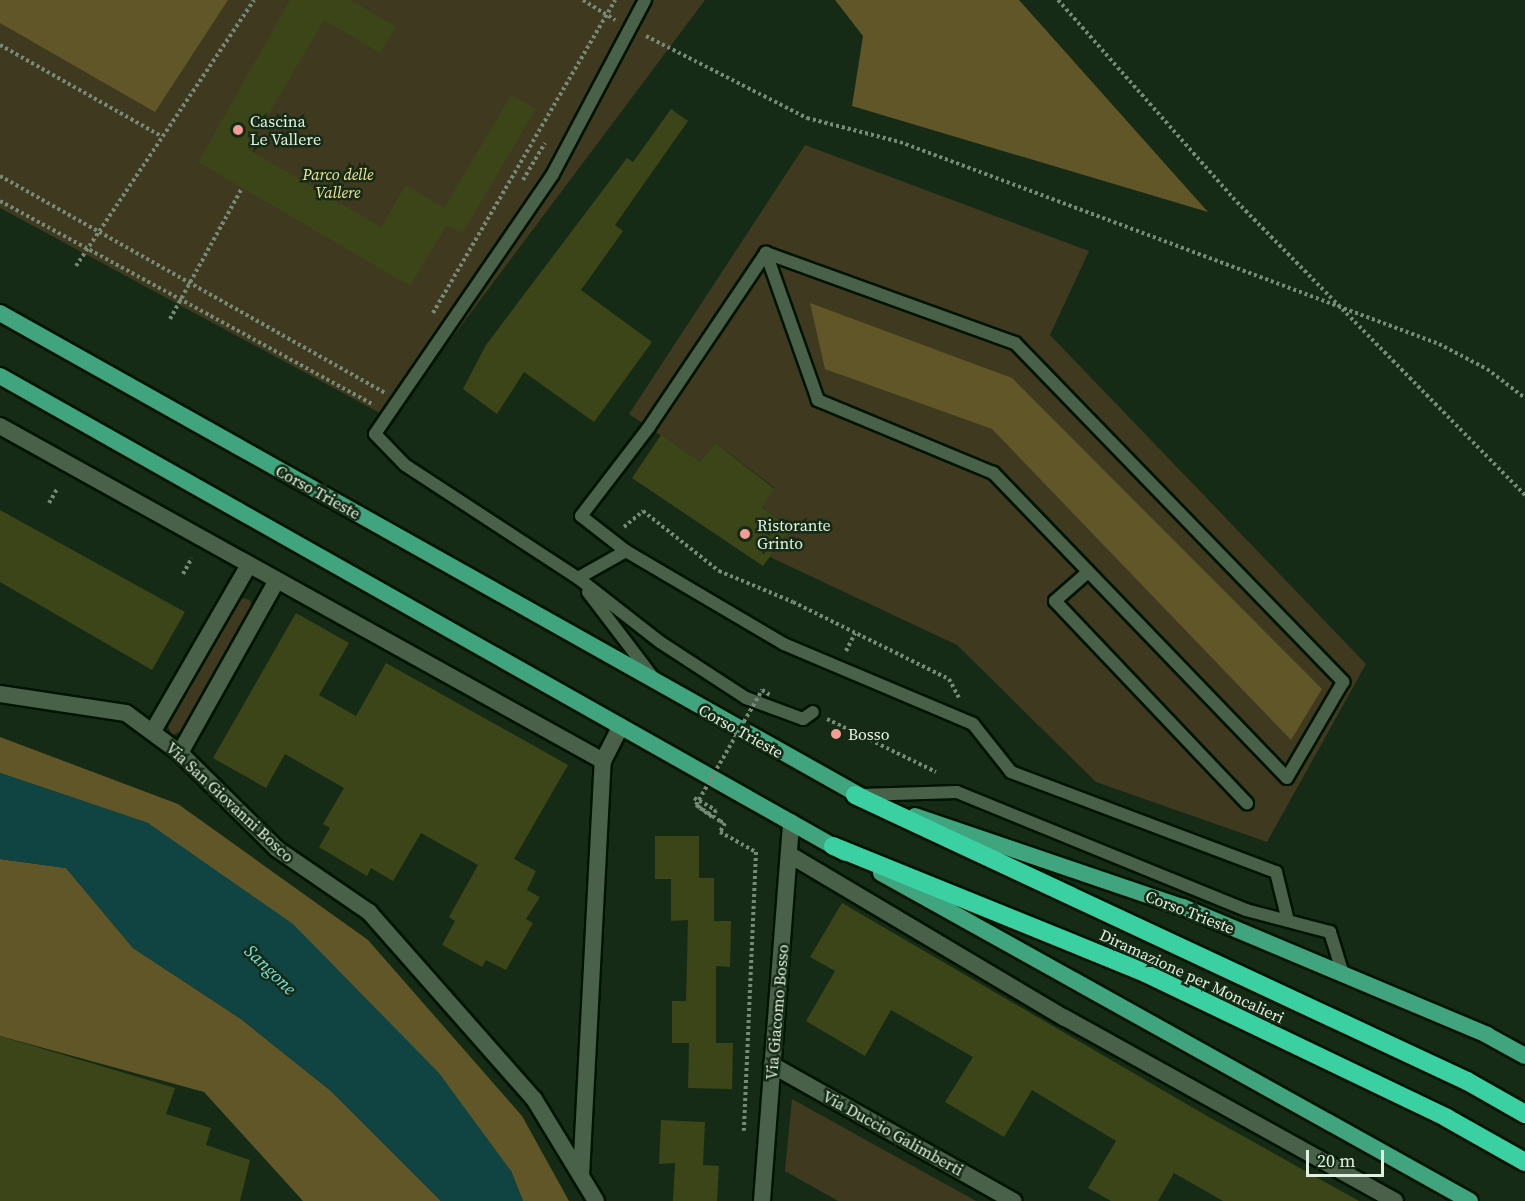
<!DOCTYPE html>
<style>
body{margin:0}
#map{position:relative;width:1525px;height:1201px;overflow:hidden;background:#152b15;font-family:"Source Serif 4",serif}
div>[style]{position:absolute}
[style*='--x']{left:calc(var(--x)*1px);top:calc(var(--y)*1px);width:calc(var(--w)*1px);rotate:calc(var(--a)*1deg)}
.green>*{inset:0;background:#3f391f}
.forest>*{inset:0;background:#615627}
.water>*{inset:0;background:#0f4442}
.building>*{inset:0;background:#3b4518}
.path>*{height:4px;margin-top:-2px;transform-origin:0;background:repeating-linear-gradient(90deg,#778a77 0 3px,transparent 0 6px)}
.roads{filter:drop-shadow(2px 0 #011302) drop-shadow(-2px 0 #011302) drop-shadow(0 2px #011302) drop-shadow(0 -2px #011302)}
.service>*{height:12px;margin:-6px;padding:0 6px;transform-origin:6px;border-radius:6px;background:#496148}
.minor>*{height:16px;margin:-8px;padding:0 8px;transform-origin:8px;border-radius:8px;background:#496148}
.primary>*{height:16px;margin:-8px;padding:0 8px;transform-origin:8px;border-radius:8px;background:#40a47e}
.motorway>*{height:18px;margin:-9px;padding:0 9px;transform-origin:9px;border-radius:9px;background:#3ad0a2}
.path-bridge>*{height:4px;margin-top:-2px;transform-origin:0;background:repeating-linear-gradient(90deg,#778a77 0 3px,transparent 0 6px)}
.dots>*{width:16px;height:16px;translate:-50% -50%;box-sizing:border-box;border:3px solid #152b15;border-radius:50%}
span{translate:-50% -50%;white-space:nowrap;text-align:center;line-height:1.15;-webkit-text-stroke:5px #152b15;paint-order:stroke}
.poi-label{font-size:16px;color:#e2f0e1}
.left{translate:0 -50%;text-align:left}
.park-label{font-size:16px;color:#f5e397;font-style:italic}
.street-label{font-size:16px;color:#e2f0e1}
.water-label{font-size:18px;color:#79e1dc;font-style:italic}
.scale{position:absolute;left:1306px;top:1150px;width:78px;height:27px;box-sizing:border-box;border:3px solid #e2f0e1;border-top:0;padding-left:8px;font-size:18px;line-height:21px;white-space:nowrap;color:#e2f0e1;-webkit-text-stroke:4px #152b15;paint-order:stroke}
</style>
<div id="map">
<div class="green">
<div style="clip-path:polygon(0 0,705px 0,391px 419px,0 208px)"></div>
<div style="clip-path:polygon(805px 145px,1089px 251px,1050px 335px,1366px 664px,1267px 842px,1096px 782px,957px 645px,770px 557px,791px 529px,762px 507px,775px 488px,715px 443px,700px 462px,629px 414px)"></div>
<div style="clip-path:polygon(242px 598px,250px 600px,252px 608px,180px 732px,172px 735px,167px 724px)"></div>
<div style="clip-path:polygon(792px 1099px,976px 1201px,838px 1201px,785px 1171px)"></div>
</div>
<div class="forest">
<div style="clip-path:polygon(0 0,228px 0,155px 112px,0 23px)"></div>
<div style="clip-path:polygon(835px 0,1019px 0,1208px 212px,852px 106px,863px 36px)"></div>
<div style="clip-path:polygon(810px 303px,1012px 378px,1322px 689px,1291px 740px,992px 429px,825px 369px)"></div>
<div style="clip-path:polygon(0 737px,178px 804px,368px 940px,522px 1116px,569px 1201px,523px 1201px,511px 1171px,148px 823px,0 773px)"></div>
<div style="clip-path:polygon(0 859px,66px 868px,133px 948px,241px 1019px,331px 1091px,441px 1201px,303px 1201px,204px 1092px,0 1036px)"></div>
</div>
<div class="water">
<div style="clip-path:polygon(0 773px,148px 823px,293px 924px,439px 1073px,511px 1171px,523px 1201px,441px 1201px,331px 1091px,241px 1019px,133px 948px,66px 868px,0 859px)"></div>
</div>
<div class="building">
<div style="clip-path:polygon(290px 0,350px 0,396px 27px,380px 53px,324px 20px,248px 149px,381px 227px,406px 185px,444px 208px,511px 95px,536px 109px,462px 234px,447px 225px,410px 286px,198px 162px)"></div>
<div style="clip-path:polygon(671px 109px,688px 121px,615px 225px,623px 231px,581px 290px,652px 342px,594px 422px,524px 372px,497px 414px,463px 389px,486px 345px,627px 158px,633px 162px)"></div>
<div style="clip-path:polygon(661px 435px,700px 462px,715px 443px,775px 489px,762px 507px,791px 529px,763px 566px,632px 478px)"></div>
<div style="clip-path:polygon(0 510px,185px 612px,152px 670px,0 582px)"></div>
<div style="clip-path:polygon(296px 613px,349px 643px,319px 695px,356px 716px,386px 663px,568px 765px,514px 859px,536px 871px,527px 890px,540px 897px,526px 919px,533px 923px,506px 970px,486px 960px,482px 967px,442px 945px,455px 921px,449px 917px,478px 865px,421px 833px,393px 881px,371px 868px,367px 876px,319px 847px,330px 828px,323px 824px,344px 788px,285px 754px,266px 788px,213px 758px)"></div>
<div style="clip-path:polygon(655px 836px,699px 836px,699px 878px,714px 878px,714px 921px,731px 921px,730px 967px,716px 966px,716px 1043px,733px 1043px,732px 1089px,688px 1088px,689px 1043px,672px 1043px,672px 1001px,686px 1001px,688px 920px,671px 921px,671px 879px,655px 879px)"></div>
<div style="clip-path:polygon(842px 903px,1207px 1116px,1359px 1201px,1223px 1201px,1174px 1173px,1158px 1201px,1111px 1201px,1088px 1188px,1116px 1141px,1032px 1090px,1004px 1137px,945px 1102px,973px 1057px,891px 1010px,865px 1056px,806px 1021px,835px 971px,810px 957px)"></div>
<div style="clip-path:polygon(0 1036px,175px 1088px,166px 1114px,211px 1128px,206px 1145px,250px 1160px,240px 1201px,0 1201px)"></div>
<div style="clip-path:polygon(661px 1120px,705px 1122px,703px 1165px,719px 1166px,717px 1201px,673px 1201px,675px 1163px,659px 1164px)"></div>
</div>
<div class="path">
<div style="--x:583;--y:0;--w:38;--a:32"></div>
<div style="--x:1058;--y:0;--w:270;--a:48.5"></div>
<div style="--x:1237;--y:202;--w:411;--a:45.5"></div>
<div style="--x:646;--y:36;--w:181;--a:27"></div>
<div style="--x:807;--y:118;--w:96;--a:14.5"></div>
<div style="--x:900;--y:142;--w:576;--a:20.54"></div>
<div style="--x:1439;--y:344;--w:54;--a:27.5"></div>
<div style="--x:1487;--y:369;--w:48;--a:37.3"></div>
<div style="--x:0;--y:45;--w:185;--a:29.5"></div>
<div style="--x:0;--y:176;--w:441;--a:29.4"></div>
<div style="--x:523;--y:180;--w:43;--a:-59.3"></div>
<div style="--x:0;--y:201;--w:426;--a:28.6"></div>
<div style="--x:76;--y:266;--w:320;--a:-56.2"></div>
<div style="--x:433;--y:313;--w:362;--a:-59.8"></div>
<div style="--x:170;--y:319;--w:149;--a:-61.2"></div>
<div style="--x:49;--y:503;--w:16;--a:-60"></div>
<div style="--x:624;--y:527;--w:25;--a:-40"></div>
<div style="--x:643;--y:511;--w:97;--a:38.3"></div>
<div style="--x:719;--y:571;--w:80;--a:22.7"></div>
<div style="--x:793;--y:602;--w:174;--a:26.3"></div>
<div style="--x:949;--y:679;--w:21;--a:62"></div>
<div style="--x:183;--y:574;--w:18;--a:-61"></div>
<div style="--x:846;--y:651;--w:20;--a:-63"></div>
<div style="--x:827;--y:719;--w:121;--a:25.9"></div>
<div style="--x:694;--y:798;--w:25;--a:29"></div>
<div style="--x:716;--y:810;--w:8;--a:120"></div>
<div style="--x:712;--y:817;--w:20;--a:-143"></div>
<div style="--x:720;--y:821;--w:5;--a:22"></div>
<div style="--x:725;--y:823;--w:10;--a:119"></div>
<div style="--x:720;--y:832;--w:41;--a:29.1"></div>
<div style="--x:756;--y:852;--w:279;--a:92.5"></div>
</div>
<div class="roads">
<div class="service">
<div style="--x:645;--y:0;--w:197;--a:117.9"></div>
<div style="--x:553;--y:174;--w:315;--a:124.4"></div>
<div style="--x:375;--y:434;--w:43;--a:45.9"></div>
<div style="--x:405;--y:465;--w:207;--a:33.2"></div>
<div style="--x:578;--y:578;--w:104;--a:38"></div>
<div style="--x:660;--y:642;--w:103;--a:33.1"></div>
<div style="--x:746;--y:698;--w:61;--a:20.2"></div>
<div style="--x:803;--y:719;--w:12;--a:-35"></div>
<div style="--x:626;--y:551;--w:57;--a:-142.1"></div>
<div style="--x:581;--y:516;--w:112;--a:-52.6"></div>
<div style="--x:649;--y:427;--w:210;--a:-56.1"></div>
<div style="--x:766;--y:253;--w:265;--a:19.9"></div>
<div style="--x:1015;--y:343;--w:472;--a:45.9"></div>
<div style="--x:1343;--y:682;--w:111;--a:120.3"></div>
<div style="--x:1287;--y:778;--w:424;--a:-133.9"></div>
<div style="--x:993;--y:473;--w:190;--a:-157.4"></div>
<div style="--x:818;--y:400;--w:156;--a:-109.5"></div>
<div style="--x:1088;--y:572;--w:44;--a:138.7"></div>
<div style="--x:1055;--y:601;--w:279;--a:46.5"></div>
<div style="--x:578;--y:578;--w:55;--a:-29.4"></div>
<div style="--x:626;--y:551;--w:183;--a:30.5"></div>
<div style="--x:784;--y:644;--w:205;--a:22.9"></div>
<div style="--x:973;--y:724;--w:61;--a:51.6"></div>
<div style="--x:1011;--y:772;--w:283;--a:20.7"></div>
<div style="--x:1276;--y:872;--w:50;--a:76.2"></div>
<div style="--x:588;--y:592;--w:106;--a:52.7"></div>
<div style="--x:861;--y:795;--w:96;--a:-1.8"></div>
<div style="--x:957;--y:792;--w:312;--a:22.2"></div>
<div style="--x:1246;--y:910;--w:87;--a:14.7"></div>
<div style="--x:1330;--y:932;--w:44;--a:72.8"></div>
</div>
<div class="minor">
<div style="--x:0;--y:426;--w:690;--a:29.05"></div>
<div style="--x:0;--y:694;--w:127;--a:8.6"></div>
<div style="--x:126;--y:713;--w:67;--a:36.5"></div>
<div style="--x:180;--y:753;--w:136;--a:44.7"></div>
<div style="--x:277;--y:849;--w:112;--a:34.4"></div>
<div style="--x:369;--y:912;--w:249;--a:48.6"></div>
<div style="--x:534;--y:1099;--w:119;--a:58.7"></div>
<div style="--x:153;--y:731;--w:192;--a:-60"></div>
<div style="--x:180;--y:753;--w:198;--a:-60.7"></div>
<div style="--x:790;--y:855;--w:320;--a:30.7"></div>
<div style="--x:1065;--y:1018;--w:377;--a:29"></div>
<div style="--x:772;--y:1065;--w:277;--a:29.4"></div>
<div style="--x:581;--y:1176;--w:416;--a:-87"></div>
<div style="--x:603;--y:761;--w:39;--a:-63"></div>
<div style="--x:762;--y:1201;--w:380;--a:-85.6"></div>
</div>
<div class="primary">
<div style="--x:0;--y:313;--w:995;--a:29.3"></div>
<div style="--x:0;--y:376;--w:970;--a:29.44"></div>
<div style="--x:915;--y:816;--w:283;--a:18.8"></div>
<div style="--x:1183;--y:907;--w:330;--a:22.8"></div>
<div style="--x:1487;--y:1035;--w:43;--a:28.9"></div>
<div style="--x:881;--y:873;--w:674;--a:29.11"></div>
</div>
<div class="motorway">
<div style="--x:855;--y:795;--w:676;--a:25.05"></div>
<div style="--x:1467;--y:1081;--w:67;--a:29.6"></div>
<div style="--x:833;--y:846;--w:337;--a:22.1"></div>
<div style="--x:1145;--y:973;--w:335;--a:25.6"></div>
<div style="--x:1447;--y:1118;--w:90;--a:29.4"></div>
</div>
</div>
<div class="path-bridge">
<div style="--x:720;--y:821;--w:29;--a:-146"></div>
<div style="--x:696;--y:805;--w:133;--a:-60.1"></div>
<div style="--x:762;--y:690;--w:9;--a:32"></div>
</div>
<div class="dots">
<div style="left:238px;top:130px;background:#f59c94"></div>
<div style="left:745px;top:534px;background:#f59c94"></div>
<div style="left:836px;top:734px;background:#f59c94"></div>
</div>
<div class="poi-label">
<span class="left" style="left:250px;top:130px">Cascina<br>Le Vallere</span>
<span class="left" style="left:757px;top:534px">Ristorante<br>Grinto</span>
<span class="left" style="left:848px;top:734px">Bosso</span>
</div>
<div class="park-label">
<span style="left:338px;top:183px">Parco delle<br>Vallere</span>
</div>
<div class="street-label">
<span style="left:318px;top:492px;rotate:29deg">Corso Trieste</span>
<span style="left:741px;top:731px;rotate:29deg">Corso Trieste</span>
<span style="left:230px;top:802px;rotate:43deg">Via San Giovanni Bosco</span>
<span style="left:1190px;top:912px;rotate:21deg">Corso Trieste</span>
<span style="left:1192px;top:976px;rotate:25deg">Diramazione per Moncalieri</span>
<span style="left:777px;top:1012px;rotate:-85deg">Via Giacomo Bosso</span>
<span style="left:893px;top:1133px;rotate:29deg">Via Duccio Galimberti</span>
</div>
<div class="water-label">
<span style="left:270px;top:970px;rotate:44deg">Sangone</span>
</div>
<div class="scale">20 m</div>
</div>
